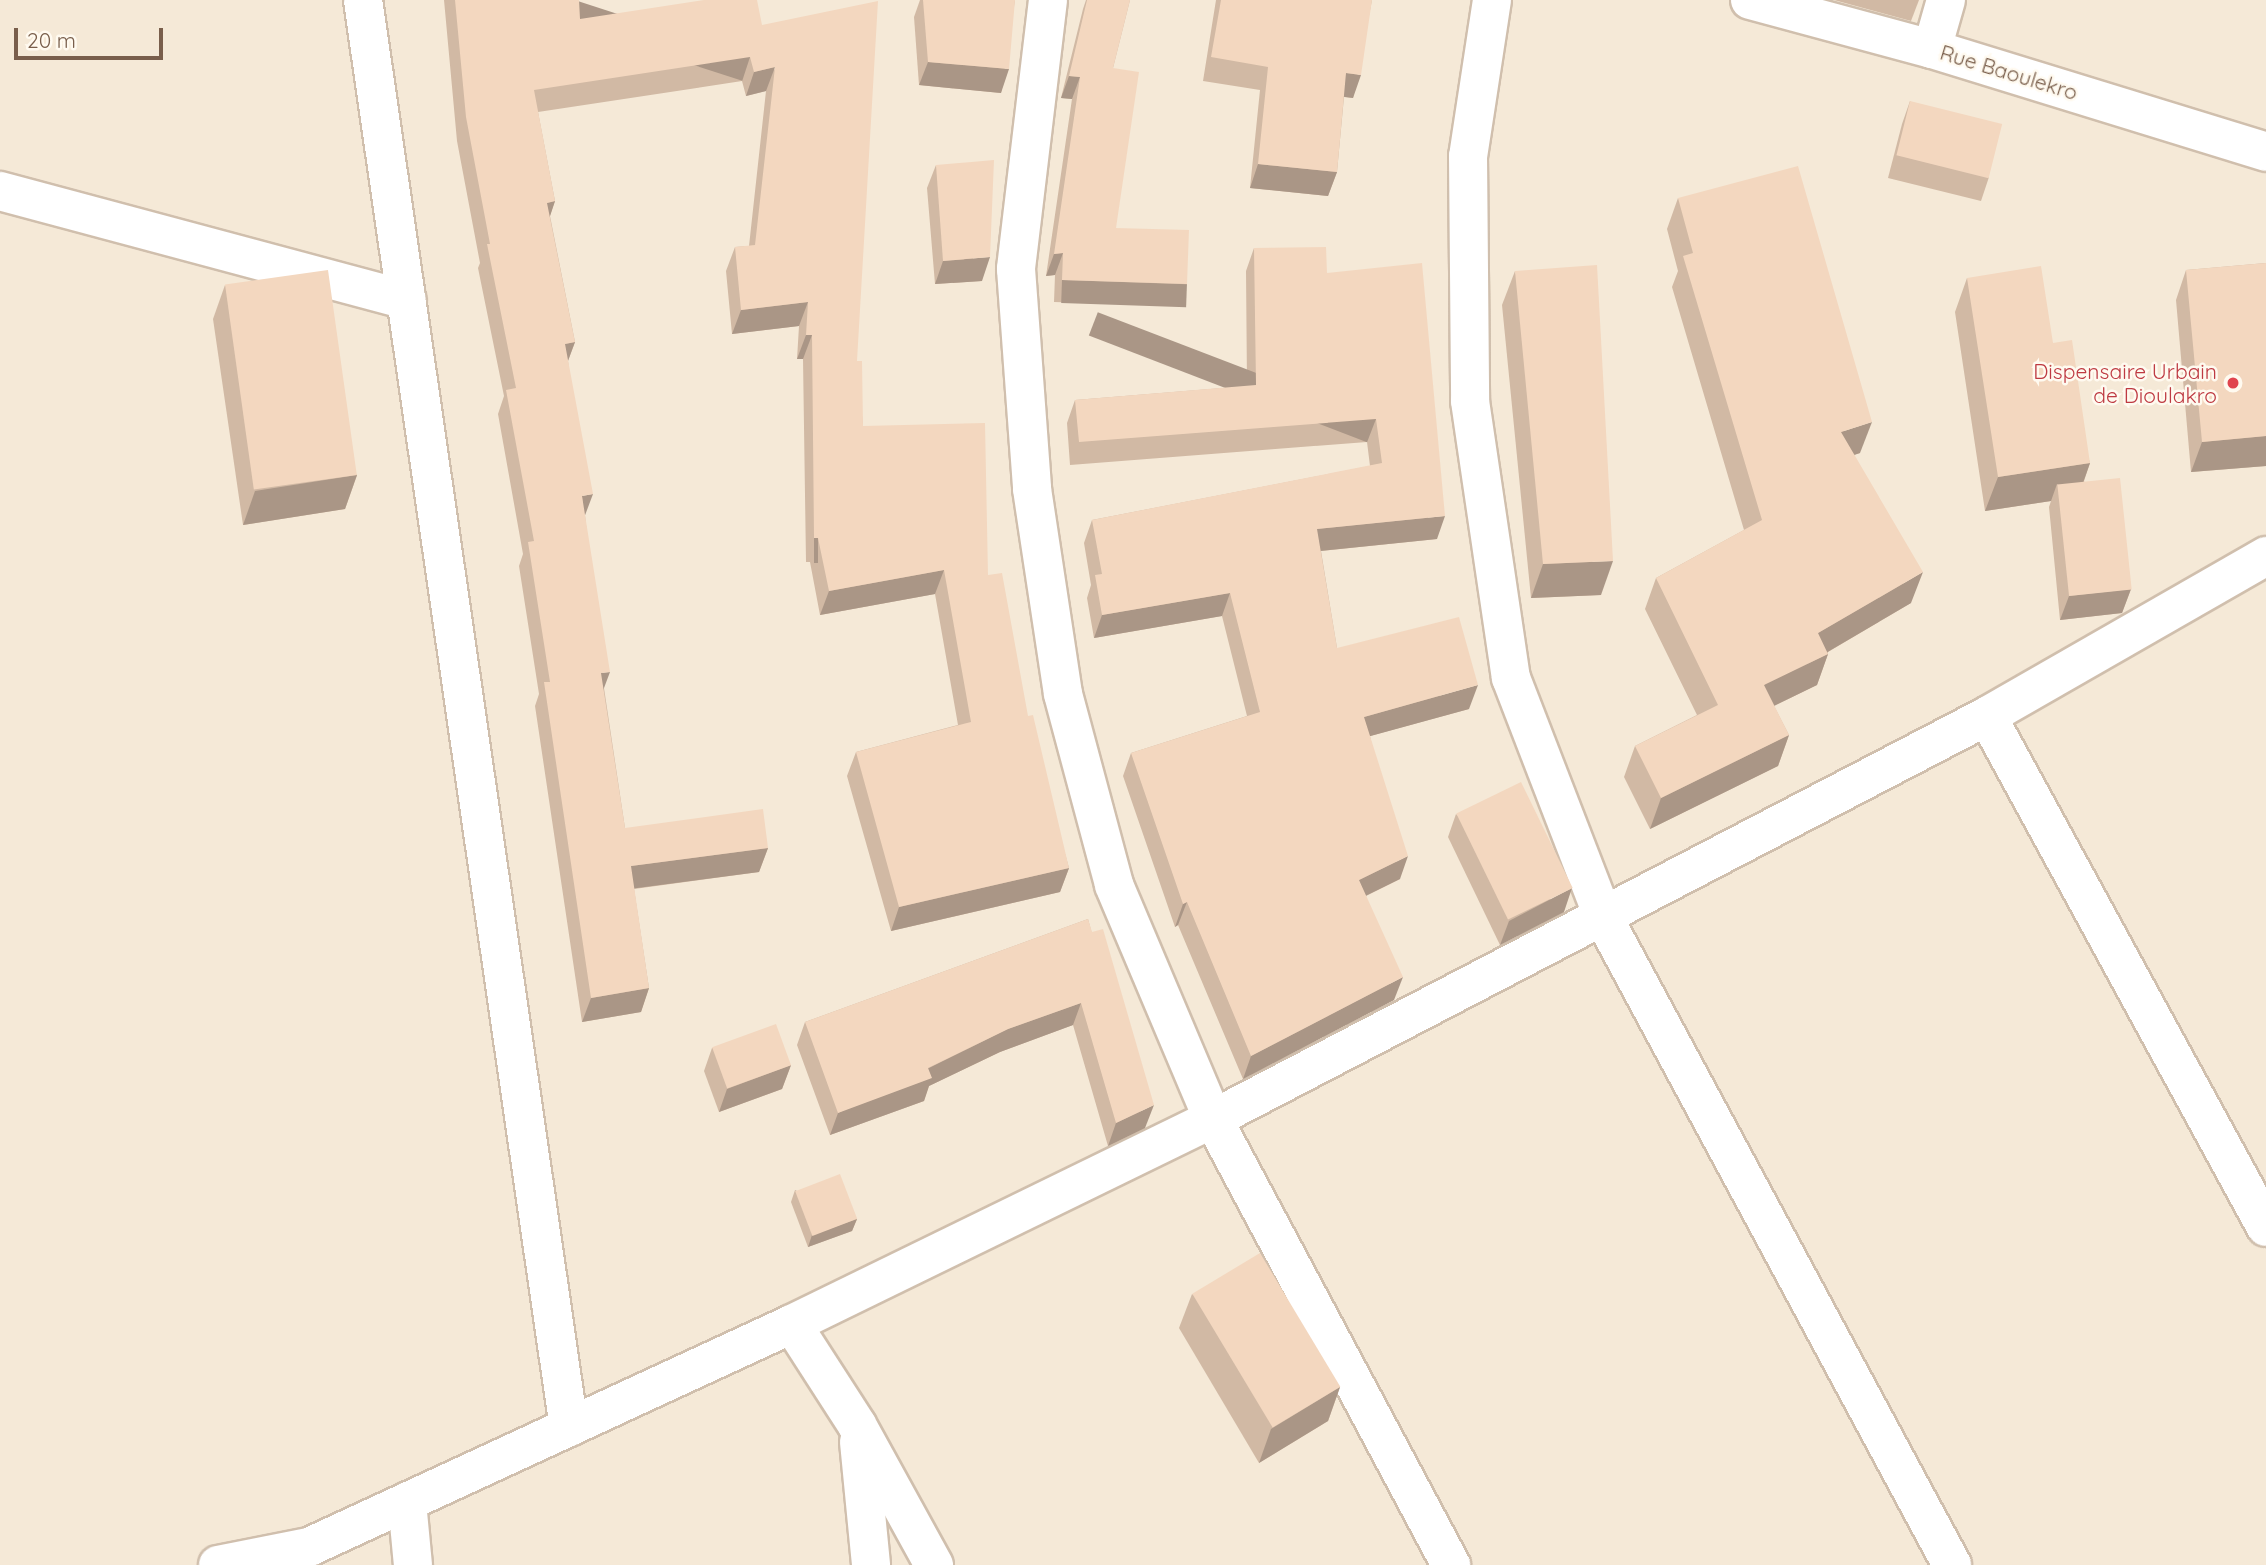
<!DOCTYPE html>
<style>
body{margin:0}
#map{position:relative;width:2266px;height:1565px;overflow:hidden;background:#fdf6e9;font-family:Quicksand,sans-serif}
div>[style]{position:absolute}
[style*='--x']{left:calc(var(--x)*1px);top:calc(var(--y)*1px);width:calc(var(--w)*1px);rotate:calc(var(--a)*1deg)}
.residential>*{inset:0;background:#f5e9d7;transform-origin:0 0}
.roads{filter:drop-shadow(2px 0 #d0bfad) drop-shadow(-2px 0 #d0bfad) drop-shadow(0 2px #d0bfad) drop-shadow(0 -2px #d0bfad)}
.minor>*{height:38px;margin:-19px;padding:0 19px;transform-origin:19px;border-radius:19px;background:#fff}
.tertiary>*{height:38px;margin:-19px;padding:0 19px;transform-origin:19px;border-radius:19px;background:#fff}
.wall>*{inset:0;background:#d1b9a4}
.shaded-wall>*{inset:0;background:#aa9686;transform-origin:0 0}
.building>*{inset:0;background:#f3d7bf;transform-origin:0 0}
.dots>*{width:19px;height:19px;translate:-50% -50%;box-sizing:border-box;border:4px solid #fffaf0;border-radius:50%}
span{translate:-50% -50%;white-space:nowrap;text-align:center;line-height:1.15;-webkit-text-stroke:5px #fffaf0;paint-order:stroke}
.street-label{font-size:21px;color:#795e4b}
.health-label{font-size:21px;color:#be3a42}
.right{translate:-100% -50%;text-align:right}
.scale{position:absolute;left:14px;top:28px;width:149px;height:32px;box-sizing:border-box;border:4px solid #795e4b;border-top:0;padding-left:9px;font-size:21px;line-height:24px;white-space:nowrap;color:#795e4b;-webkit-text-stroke:5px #fffaf0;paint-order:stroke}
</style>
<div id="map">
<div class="residential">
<div style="left:0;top:0;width:2266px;height:1565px"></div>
</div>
<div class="roads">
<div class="minor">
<div style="--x:363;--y:0;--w:1442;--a:81.79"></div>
<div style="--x:1048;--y:0;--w:271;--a:96.8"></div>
<div style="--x:1016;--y:269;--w:221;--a:85.8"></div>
<div style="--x:1032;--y:489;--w:207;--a:81.4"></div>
<div style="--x:1063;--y:694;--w:198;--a:75"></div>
<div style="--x:1114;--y:885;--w:254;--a:67.1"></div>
<div style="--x:1213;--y:1119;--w:506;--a:61.91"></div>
<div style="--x:1492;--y:0;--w:158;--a:98.7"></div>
<div style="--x:1468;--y:156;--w:245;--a:89.5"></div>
<div style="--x:1470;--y:401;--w:280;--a:81.6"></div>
<div style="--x:1511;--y:678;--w:256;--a:68.9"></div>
<div style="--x:1603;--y:917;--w:736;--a:61.69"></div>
<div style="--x:1932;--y:49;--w:51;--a:-74.1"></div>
<div style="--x:0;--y:191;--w:421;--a:15"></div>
<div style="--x:1987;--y:716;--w:582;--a:61.37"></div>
<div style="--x:792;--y:1324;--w:120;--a:57.2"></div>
<div style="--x:857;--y:1425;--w:160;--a:61.2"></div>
<div style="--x:859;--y:1442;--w:124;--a:84.4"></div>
<div style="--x:407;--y:1502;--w:63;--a:84.6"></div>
</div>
<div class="tertiary">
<div style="--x:1750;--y:0;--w:188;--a:15.1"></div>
<div style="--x:1932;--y:49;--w:350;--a:17.1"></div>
<div style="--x:218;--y:1565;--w:93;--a:-11.2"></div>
<div style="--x:309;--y:1547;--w:532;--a:-24.78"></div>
<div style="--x:792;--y:1324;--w:468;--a:-26"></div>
<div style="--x:1213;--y:1119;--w:873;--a:-27.5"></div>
<div style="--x:1987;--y:716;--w:322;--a:-29.8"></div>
</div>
</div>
<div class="wall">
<div style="clip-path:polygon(444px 0,579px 0,580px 19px,762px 25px,857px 361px,863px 426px,988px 575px,1069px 868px,1060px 892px,891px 931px,847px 776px,856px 752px,958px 725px,935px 594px,820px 615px,810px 562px,806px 562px,803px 359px,797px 359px,799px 326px,732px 334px,726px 271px,735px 247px,749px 246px,766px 91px,746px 96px,742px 81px,538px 112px,555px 201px,550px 216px,575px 342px,568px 361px,604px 688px,625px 828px,768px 848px,759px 872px,634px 889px,649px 988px,641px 1012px,582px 1022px,535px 706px,539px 694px,519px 566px,523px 554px,498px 414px,504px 396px,478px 268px,480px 263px,457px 141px)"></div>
<div style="clip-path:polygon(920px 0,1015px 0,1001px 93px,919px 85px,914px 17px)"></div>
<div style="clip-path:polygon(1086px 0,1130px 0,1113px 68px,1116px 228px,1187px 284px,1179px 306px,1054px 302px,1055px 275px,1046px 276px,1072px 99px,1061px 98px,1083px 9px)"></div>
<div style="clip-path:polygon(1216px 0,1372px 0,1353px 98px,1344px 97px,1337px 172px,1328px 196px,1250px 188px,1260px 90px,1203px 81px)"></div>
<div style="clip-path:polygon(1834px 0,1919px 0,1911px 21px)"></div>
<div style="clip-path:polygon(1910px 101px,1989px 177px,1981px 201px,1888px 178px,1902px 124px)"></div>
<div style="clip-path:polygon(936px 165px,982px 281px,935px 284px,927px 188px)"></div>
<div style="clip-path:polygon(1678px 198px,1860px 453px,1854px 455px,1911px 603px,1828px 652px,1828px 654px,1817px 685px,1774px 706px,1789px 735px,1778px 766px,1650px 829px,1624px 777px,1635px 746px,1697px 715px,1645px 609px,1656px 578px,1744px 530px,1672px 287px,1678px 271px,1667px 229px)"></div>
<div style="clip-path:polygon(1254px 248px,1327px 273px,1437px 539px,1321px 551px,1337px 648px,1469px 709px,1370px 736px,1400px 879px,1366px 896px,1394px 1000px,1243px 1079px,1178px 925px,1175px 927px,1123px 776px,1131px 753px,1247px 716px,1222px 616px,1094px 638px,1087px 598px,1091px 585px,1084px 543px,1092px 520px,1370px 466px,1367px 442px,1070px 465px,1067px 423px,1075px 400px,1247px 386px,1246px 271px)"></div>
<div style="clip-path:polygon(2266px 263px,2266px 466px,2191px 472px,2176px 300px,2186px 270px)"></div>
<div style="clip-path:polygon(1515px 271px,1601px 595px,1531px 598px,1502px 305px)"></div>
<div style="clip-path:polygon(1967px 278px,2053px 343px,2090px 463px,2084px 481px,2131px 589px,2122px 613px,2060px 620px,2049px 507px,2051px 501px,1985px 511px,1955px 312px)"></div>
<div style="clip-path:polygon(225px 285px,357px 475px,345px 509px,243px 525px,213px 319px)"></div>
<div style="clip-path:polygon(1456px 814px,1564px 912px,1500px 945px,1448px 837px)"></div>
<div style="clip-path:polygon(1088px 919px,1145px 1128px,1108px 1146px,1073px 1025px,1000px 1052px,929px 1086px,924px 1101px,830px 1135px,797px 1045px,805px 1022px)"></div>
<div style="clip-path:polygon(712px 1048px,791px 1065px,782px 1089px,719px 1112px,704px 1071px)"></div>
<div style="clip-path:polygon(795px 1190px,857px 1219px,852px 1231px,808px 1247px,791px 1202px)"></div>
<div style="clip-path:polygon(1192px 1294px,1340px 1387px,1328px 1421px,1259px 1463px,1179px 1328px)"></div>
</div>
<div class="shaded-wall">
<div style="left:750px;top:57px;width:25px;height:219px;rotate:108deg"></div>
<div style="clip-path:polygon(928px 62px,1009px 69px,1001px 93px,919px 85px)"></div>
<div style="clip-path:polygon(775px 67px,766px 91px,746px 96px,754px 72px)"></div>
<div style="clip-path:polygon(1346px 73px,1361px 75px,1353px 98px,1338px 96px)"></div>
<div style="clip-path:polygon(1069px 76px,1080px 77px,1072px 99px,1061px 98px)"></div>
<div style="clip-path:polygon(1258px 164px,1337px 172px,1328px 196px,1250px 188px)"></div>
<div style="clip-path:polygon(555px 201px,547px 225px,547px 203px)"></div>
<div style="clip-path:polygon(1063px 253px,1055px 275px,1046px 276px,1054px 254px)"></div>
<div style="clip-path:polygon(990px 257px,982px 281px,935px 284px,943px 261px)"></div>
<div style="left:1062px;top:280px;width:125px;height:23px;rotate:2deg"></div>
<div style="clip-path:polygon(808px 302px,799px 326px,732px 334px,741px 310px)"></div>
<div style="clip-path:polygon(806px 335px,812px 335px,803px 359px,797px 359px)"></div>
<div style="clip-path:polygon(575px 342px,566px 366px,565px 344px)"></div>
<div style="left:1376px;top:419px;width:25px;height:298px;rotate:111deg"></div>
<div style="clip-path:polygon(1872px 422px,1860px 453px,1829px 463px,1841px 432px)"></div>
<div style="clip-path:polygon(2266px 436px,2266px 466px,2191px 472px,2202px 442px)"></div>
<div style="clip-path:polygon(2090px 463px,2078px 497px,2057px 484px,2051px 501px,1985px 511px,1998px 477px)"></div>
<div style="clip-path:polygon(357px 475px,345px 509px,243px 525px,255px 491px)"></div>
<div style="clip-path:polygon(593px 494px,584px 518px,582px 496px)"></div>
<div style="clip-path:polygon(1445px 516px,1437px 539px,1309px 552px,1317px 529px)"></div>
<div style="left:814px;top:538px;width:4px;height:25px"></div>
<div style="clip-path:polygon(1613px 561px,1601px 595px,1531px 598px,1543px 564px)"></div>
<div style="clip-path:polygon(944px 570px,935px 594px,820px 615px,829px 591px)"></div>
<div style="clip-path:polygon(1923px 572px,1911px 603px,1807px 664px,1828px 654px,1817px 685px,1753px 716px,1764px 685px,1818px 633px)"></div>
<div style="clip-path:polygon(2131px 589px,2122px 613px,2060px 620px,2069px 596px)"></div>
<div style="clip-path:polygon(1230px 593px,1222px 616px,1094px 638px,1102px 615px)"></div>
<div style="clip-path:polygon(610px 672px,601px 696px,601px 673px)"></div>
<div style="clip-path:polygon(1478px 685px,1469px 709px,1356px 740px,1364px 717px)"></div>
<div style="clip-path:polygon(1789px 735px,1778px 766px,1650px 829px,1661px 798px)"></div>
<div style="clip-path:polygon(768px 848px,759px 872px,622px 890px,631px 866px)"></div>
<div style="clip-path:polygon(1408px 856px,1400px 879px,1351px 903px,1359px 880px)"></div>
<div style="clip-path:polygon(1069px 868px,1060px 892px,891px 931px,899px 907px)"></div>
<div style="clip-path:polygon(1572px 888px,1564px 912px,1500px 945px,1509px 921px)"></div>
<div style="clip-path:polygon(1187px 902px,1178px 925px,1175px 927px,1183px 904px)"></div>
<div style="clip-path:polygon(1403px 977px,1394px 1000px,1243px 1079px,1251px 1056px)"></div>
<div style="clip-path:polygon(649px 988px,641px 1012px,582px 1022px,591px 998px)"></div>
<div style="clip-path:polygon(1081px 1003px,1073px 1025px,1000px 1052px,929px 1086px,924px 1101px,830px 1135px,838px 1113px,1008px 1029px)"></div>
<div style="clip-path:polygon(791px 1065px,782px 1089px,719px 1112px,727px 1089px)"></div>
<div style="clip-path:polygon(1154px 1105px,1145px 1128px,1108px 1146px,1116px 1123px)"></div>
<div style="clip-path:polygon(857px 1219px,852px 1231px,808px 1247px,812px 1235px)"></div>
<div style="clip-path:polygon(1340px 1387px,1328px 1421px,1259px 1463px,1271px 1429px)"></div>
</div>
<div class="building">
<div style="clip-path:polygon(455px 0,579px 0,580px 19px,704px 0,757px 0,762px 25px,878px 1px,857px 361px,862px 361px,863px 426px,985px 423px,988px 575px,1002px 573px,1028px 716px,1033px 715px,1069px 868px,899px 907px,856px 752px,971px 722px,944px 570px,829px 591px,818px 538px,814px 538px,812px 335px,806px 335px,808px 302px,741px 310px,735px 247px,755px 245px,775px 67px,754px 72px,750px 57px,534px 90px,555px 201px,547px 203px,575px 342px,565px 344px,593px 494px,582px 496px,610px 672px,601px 673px,625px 828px,763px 809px,768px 848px,631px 866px,649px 988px,591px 998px,544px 682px,550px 682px,528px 542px,534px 541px,506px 390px,516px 388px,487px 244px,490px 244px,466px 117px)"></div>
<div style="clip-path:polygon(923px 0,1015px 0,1009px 69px,928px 62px)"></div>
<div style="clip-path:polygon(1087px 0,1130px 0,1113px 68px,1139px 72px,1116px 228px,1189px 230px,1187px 284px,1062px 280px,1063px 253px,1054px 254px,1080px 77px,1069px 76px)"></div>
<div style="clip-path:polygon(1221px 0,1372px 0,1361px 75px,1346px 73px,1337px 172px,1258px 164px,1268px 67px,1211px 57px)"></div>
<div style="left:1910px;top:101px;width:95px;height:56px;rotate:14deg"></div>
<div style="clip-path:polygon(994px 160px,990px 257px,943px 261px,936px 165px)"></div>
<div style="clip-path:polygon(1798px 166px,1872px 422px,1841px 432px,1923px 572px,1818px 633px,1828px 654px,1764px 685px,1789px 735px,1661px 798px,1635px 746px,1718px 705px,1656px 578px,1762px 520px,1683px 256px,1693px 253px,1678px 198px)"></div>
<div style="clip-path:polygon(1326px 247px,1327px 273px,1422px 263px,1445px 516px,1317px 529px,1337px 648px,1459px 617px,1478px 685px,1364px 717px,1408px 856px,1359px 880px,1403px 977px,1251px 1056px,1187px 902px,1183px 904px,1131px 753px,1260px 712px,1230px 593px,1102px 615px,1095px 575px,1102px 574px,1092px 520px,1382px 463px,1376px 419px,1079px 442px,1075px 400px,1256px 385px,1254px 248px)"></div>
<div style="clip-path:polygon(2266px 263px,2266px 436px,2202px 442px,2186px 270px)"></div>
<div style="clip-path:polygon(1597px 265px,1613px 561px,1543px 564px,1515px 271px)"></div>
<div style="clip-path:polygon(2041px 266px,2053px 343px,2072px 340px,2090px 463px,1998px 477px,1967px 278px)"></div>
<div style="left:328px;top:270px;width:207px;height:104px;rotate:82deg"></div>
<div style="left:2120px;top:478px;width:112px;height:63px;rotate:84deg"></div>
<div style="left:1521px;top:782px;width:118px;height:72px;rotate:64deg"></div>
<div style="clip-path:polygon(1088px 919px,1092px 932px,1103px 929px,1154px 1105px,1116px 1123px,1081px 1003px,1008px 1029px,928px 1068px,932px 1078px,838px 1113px,805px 1022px)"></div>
<div style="left:776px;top:1024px;width:44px;height:68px;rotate:70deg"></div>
<div style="left:840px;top:1174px;width:48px;height:48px;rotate:69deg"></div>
<div style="left:1260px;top:1253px;width:156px;height:79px;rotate:59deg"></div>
</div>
<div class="dots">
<div style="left:2233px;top:383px;background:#e0444e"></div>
</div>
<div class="street-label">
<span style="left:2009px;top:72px;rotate:17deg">Rue Baoulekro</span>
</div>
<div class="health-label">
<span class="right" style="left:2217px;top:383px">Dispensaire Urbain<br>de Dioulakro</span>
</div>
<div class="scale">20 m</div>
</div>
